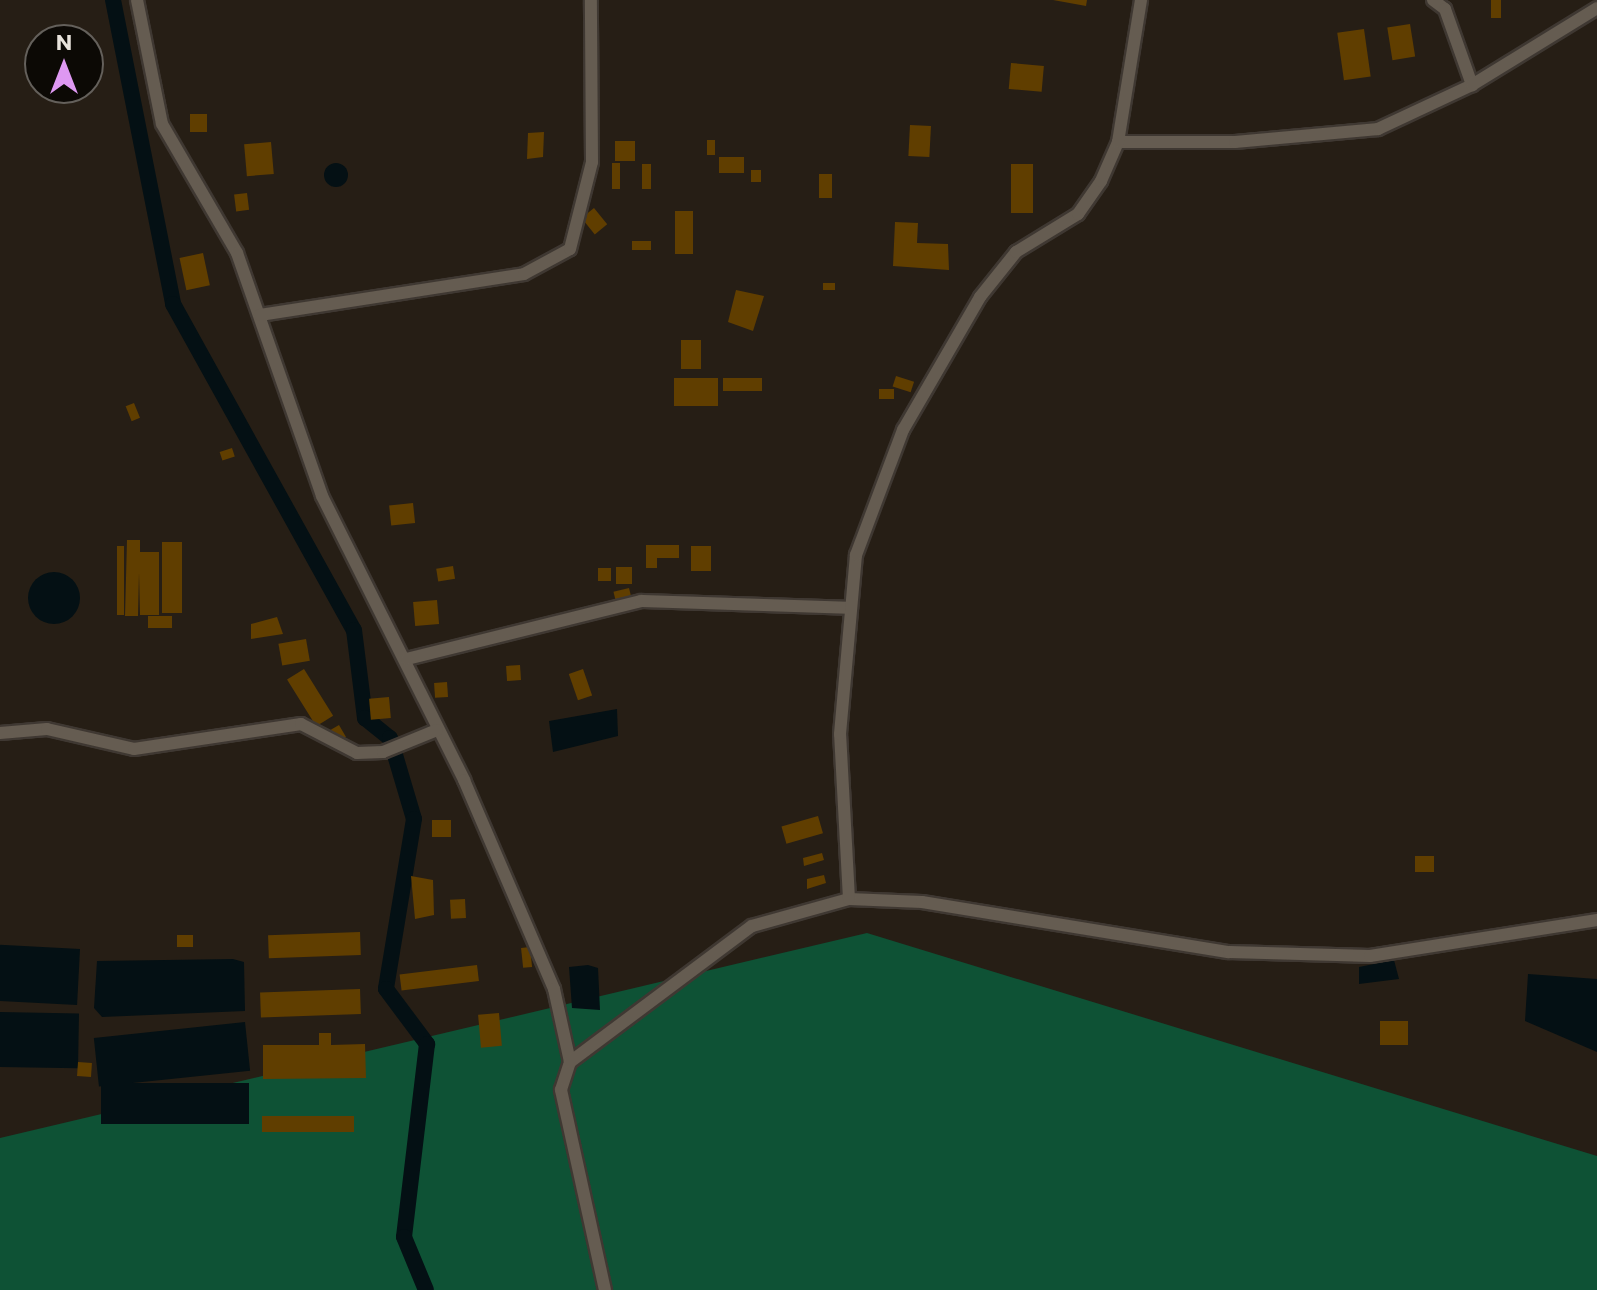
<!DOCTYPE html>
<style>
body{margin:0}
#map{position:relative;width:1597px;height:1290px;overflow:hidden;background:#261e15;font-family:Commissioner,sans-serif}
div>[style]{position:absolute}
[style*='--x']{left:calc(var(--x)*1px);top:calc(var(--y)*1px);width:calc(var(--w)*1px);rotate:calc(var(--a)*1deg)}
.green>*{inset:0;background:#0e5235}
.water>*{inset:0;background:#041014;transform-origin:0 0}
.round{border-radius:50%}
.canal>*{height:16px;margin:-8px;padding:0 8px;transform-origin:8px;border-radius:8px;background:#041014}
.building>*{inset:0;background:#603e00;transform-origin:0 0}
.roads{filter:drop-shadow(2px 0 #3f3832) drop-shadow(-2px 0 #3f3832) drop-shadow(0 2px #3f3832) drop-shadow(0 -2px #3f3832)}
.street>*{height:12px;margin:-6px;padding:0 6px;transform-origin:6px;border-radius:6px;background:#655c51}
span{translate:-50% -50%;white-space:nowrap;text-align:center;line-height:1.15;-webkit-text-stroke:6px #0c0905;paint-order:stroke}
.north{position:absolute;left:24px;top:24px;width:80px;height:80px;box-sizing:border-box;background:#0c0905;border:2px solid #64605b;border-radius:50%;rotate:0deg;font-size:22px;font-weight:700;line-height:32px;text-align:center;color:#e8e3dc}
.north::after{content:'';display:block;margin:auto;width:28px;height:36px;background:#de98f2;clip-path:polygon(50% 0,100% 100%,50% 72%,0 100%)}
</style>
<div id="map">
<div class="green">
<div style="clip-path:polygon(867px 933px,1597px 1156px,1597px 1290px,0 1290px,0 1138px)"></div>
</div>
<div class="water">
<div class="round" style="left:324px;top:163px;width:24px;height:24px"></div>
<div class="round" style="left:28px;top:572px;width:52px;height:52px"></div>
<div style="clip-path:polygon(617px 709px,618px 736px,553px 752px,549px 721px)"></div>
<div style="left:80px;top:949px;width:56px;height:80px;rotate:93deg"></div>
<div style="clip-path:polygon(233px 959px,244px 962px,245px 1011px,102px 1017px,94px 1008px,97px 961px)"></div>
<div style="clip-path:polygon(1394px 960px,1399px 979px,1359px 984px,1359px 967px)"></div>
<div style="clip-path:polygon(588px 965px,598px 968px,600px 1010px,572px 1008px,569px 967px)"></div>
<div style="clip-path:polygon(1528px 974px,1597px 979px,1597px 1052px,1525px 1021px)"></div>
<div style="left:0;top:1012px;width:79px;height:55px;rotate:1deg"></div>
<div style="left:245px;top:1022px;width:49px;height:152px;rotate:84deg"></div>
<div style="left:249px;top:1083px;width:41px;height:148px;rotate:90deg"></div>
</div>
<div class="canal">
<div style="--x:113;--y:0;--w:310;--a:78.8"></div>
<div style="--x:173;--y:304;--w:373;--a:61"></div>
<div style="--x:354;--y:630;--w:89;--a:82.9"></div>
<div style="--x:365;--y:718;--w:32;--a:39"></div>
<div style="--x:390;--y:738;--w:84;--a:73.5"></div>
<div style="--x:414;--y:819;--w:172;--a:99.4"></div>
<div style="--x:386;--y:989;--w:69;--a:53.3"></div>
<div style="--x:427;--y:1044;--w:194;--a:96.8"></div>
<div style="--x:404;--y:1237;--w:57;--a:67.5"></div>
</div>
<div class="building">
<div style="clip-path:polygon(1053px 0,1087px 0,1086px 6px)"></div>
<div style="left:1491px;top:0;width:10px;height:18px"></div>
<div style="left:1410px;top:24px;width:33px;height:23px;rotate:81deg"></div>
<div style="left:1364px;top:29px;width:48px;height:27px;rotate:82deg"></div>
<div style="left:1011px;top:63px;width:33px;height:26px;rotate:5deg"></div>
<div style="left:190px;top:114px;width:17px;height:18px"></div>
<div style="left:910px;top:125px;width:21px;height:31px;rotate:3deg"></div>
<div style="clip-path:polygon(544px 132px,543px 157px,527px 159px,528px 133px)"></div>
<div style="left:707px;top:140px;width:8px;height:15px"></div>
<div style="left:615px;top:141px;width:20px;height:20px"></div>
<div style="left:271px;top:142px;width:32px;height:27px;rotate:85deg"></div>
<div style="left:719px;top:157px;width:25px;height:16px"></div>
<div style="left:612px;top:163px;width:8px;height:26px"></div>
<div style="left:642px;top:164px;width:9px;height:25px"></div>
<div style="left:1011px;top:164px;width:22px;height:49px"></div>
<div style="left:751px;top:170px;width:10px;height:12px"></div>
<div style="left:819px;top:174px;width:13px;height:24px"></div>
<div style="left:247px;top:193px;width:17px;height:13px;rotate:83deg"></div>
<div style="left:594px;top:208px;width:21px;height:16px;rotate:51deg"></div>
<div style="left:675px;top:211px;width:18px;height:43px"></div>
<div style="clip-path:polygon(895px 222px,918px 223px,917px 243px,948px 244px,949px 270px,893px 266px)"></div>
<div style="left:632px;top:241px;width:19px;height:9px"></div>
<div style="left:203px;top:253px;width:33px;height:24px;rotate:78deg"></div>
<div style="left:823px;top:283px;width:12px;height:7px"></div>
<div style="clip-path:polygon(736px 290px,764px 296px,753px 331px,728px 322px)"></div>
<div style="left:681px;top:340px;width:20px;height:29px"></div>
<div style="left:896px;top:376px;width:19px;height:11px;rotate:18deg"></div>
<div style="left:674px;top:378px;width:44px;height:28px"></div>
<div style="left:723px;top:378px;width:39px;height:13px"></div>
<div style="left:879px;top:389px;width:15px;height:10px"></div>
<div style="left:134px;top:403px;width:16px;height:9px;rotate:68deg"></div>
<div style="left:232px;top:448px;width:9px;height:13px;rotate:72deg"></div>
<div style="left:413px;top:503px;width:20px;height:24px;rotate:84deg"></div>
<div style="clip-path:polygon(127px 540px,140px 540px,140px 552px,159px 552px,159px 615px,140px 615px,139px 573px,138px 616px,125px 616px)"></div>
<div style="left:162px;top:542px;width:20px;height:71px"></div>
<div style="clip-path:polygon(646px 545px,679px 545px,679px 558px,657px 558px,657px 568px,646px 568px)"></div>
<div style="left:117px;top:546px;width:7px;height:69px"></div>
<div style="left:691px;top:546px;width:20px;height:25px"></div>
<div style="left:453px;top:566px;width:13px;height:17px;rotate:81deg"></div>
<div style="left:616px;top:567px;width:16px;height:17px"></div>
<div style="left:598px;top:568px;width:13px;height:13px"></div>
<div style="left:629px;top:588px;width:8px;height:16px;rotate:76deg"></div>
<div style="left:437px;top:600px;width:24px;height:24px;rotate:85deg"></div>
<div style="left:172px;top:616px;width:12px;height:24px;rotate:90deg"></div>
<div style="clip-path:polygon(277px 617px,283px 634px,251px 639px,251px 624px)"></div>
<div style="left:306px;top:639px;width:22px;height:28px;rotate:80deg"></div>
<div style="left:520px;top:665px;width:15px;height:14px;rotate:86deg"></div>
<div style="left:304px;top:669px;width:55px;height:20px;rotate:58deg"></div>
<div style="left:583px;top:669px;width:28px;height:15px;rotate:71deg"></div>
<div style="left:447px;top:682px;width:15px;height:13px;rotate:86deg"></div>
<div style="left:389px;top:697px;width:21px;height:20px;rotate:85deg"></div>
<div style="left:339px;top:725px;width:14px;height:13px;rotate:60deg"></div>
<div style="left:818px;top:816px;width:18px;height:38px;rotate:74deg"></div>
<div style="left:432px;top:820px;width:19px;height:17px"></div>
<div style="clip-path:polygon(822px 853px,824px 860px,804px 866px,803px 858px)"></div>
<div style="left:1415px;top:856px;width:19px;height:16px"></div>
<div style="clip-path:polygon(824px 875px,826px 883px,807px 889px,807px 879px)"></div>
<div style="clip-path:polygon(411px 876px,433px 880px,434px 915px,415px 919px)"></div>
<div style="left:465px;top:899px;width:19px;height:15px;rotate:87deg"></div>
<div style="left:360px;top:932px;width:23px;height:92px;rotate:88deg"></div>
<div style="left:177px;top:935px;width:16px;height:12px"></div>
<div style="left:530px;top:947px;width:20px;height:9px;rotate:84deg"></div>
<div style="left:477px;top:965px;width:16px;height:78px;rotate:83deg"></div>
<div style="left:360px;top:989px;width:25px;height:100px;rotate:88deg"></div>
<div style="left:499px;top:1013px;width:33px;height:21px;rotate:85deg"></div>
<div style="left:1380px;top:1021px;width:28px;height:24px"></div>
<div style="clip-path:polygon(319px 1033px,331px 1033px,331px 1045px,365px 1044px,366px 1078px,263px 1079px,263px 1045px,319px 1045px)"></div>
<div style="left:78px;top:1062px;width:14px;height:14px;rotate:4deg"></div>
<div style="left:354px;top:1116px;width:16px;height:92px;rotate:90deg"></div>
</div>
<div class="roads">
<div class="street">
<div style="--x:137;--y:0;--w:126;--a:78.6"></div>
<div style="--x:162;--y:124;--w:149;--a:59.8"></div>
<div style="--x:237;--y:253;--w:257;--a:70.7"></div>
<div style="--x:322;--y:496;--w:318;--a:63.4"></div>
<div style="--x:464;--y:780;--w:228;--a:66.7"></div>
<div style="--x:554;--y:989;--w:75;--a:77.6"></div>
<div style="--x:570;--y:1062;--w:29;--a:108"></div>
<div style="--x:561;--y:1090;--w:205;--a:77.6"></div>
<div style="--x:1433;--y:0;--w:15;--a:37"></div>
<div style="--x:1445;--y:9;--w:81;--a:70.4"></div>
<div style="--x:1118;--y:142;--w:117;--a:0"></div>
<div style="--x:1235;--y:142;--w:144;--a:-5.2"></div>
<div style="--x:1378;--y:129;--w:104;--a:-25.1"></div>
<div style="--x:1472;--y:85;--w:147;--a:-31.6"></div>
<div style="--x:260;--y:315;--w:267;--a:-8.8"></div>
<div style="--x:524;--y:274;--w:52;--a:-28.5"></div>
<div style="--x:570;--y:249;--w:90;--a:-75.8"></div>
<div style="--x:592;--y:162;--w:162;--a:-90.4"></div>
<div style="--x:407;--y:659;--w:241;--a:-13.9"></div>
<div style="--x:641;--y:601;--w:208;--a:1.9"></div>
<div style="--x:0;--y:733;--w:47;--a:-4.9"></div>
<div style="--x:47;--y:729;--w:89;--a:12.9"></div>
<div style="--x:134;--y:749;--w:169;--a:-8.5"></div>
<div style="--x:301;--y:724;--w:63;--a:27.4"></div>
<div style="--x:357;--y:753;--w:26;--a:-2"></div>
<div style="--x:383;--y:752;--w:58;--a:-22.2"></div>
<div style="--x:849;--y:899;--w:73;--a:2.4"></div>
<div style="--x:922;--y:902;--w:311;--a:9.3"></div>
<div style="--x:1229;--y:952;--w:141;--a:1.6"></div>
<div style="--x:1370;--y:956;--w:230;--a:-9"></div>
<div style="--x:570;--y:1062;--w:227;--a:-36.8"></div>
<div style="--x:752;--y:926;--w:101;--a:-15.6"></div>
<div style="--x:849;--y:899;--w:165;--a:-93.1"></div>
<div style="--x:840;--y:734;--w:180;--a:-84.9"></div>
<div style="--x:856;--y:555;--w:134;--a:-69.4"></div>
<div style="--x:903;--y:430;--w:154;--a:-59.9"></div>
<div style="--x:980;--y:297;--w:58;--a:-51.3"></div>
<div style="--x:1016;--y:252;--w:73;--a:-31.5"></div>
<div style="--x:1078;--y:214;--w:40;--a:-55.1"></div>
<div style="--x:1101;--y:181;--w:43;--a:-66.4"></div>
<div style="--x:1118;--y:142;--w:144;--a:-80.8"></div>
</div>
</div>
<div class="north">N</div>
</div>
